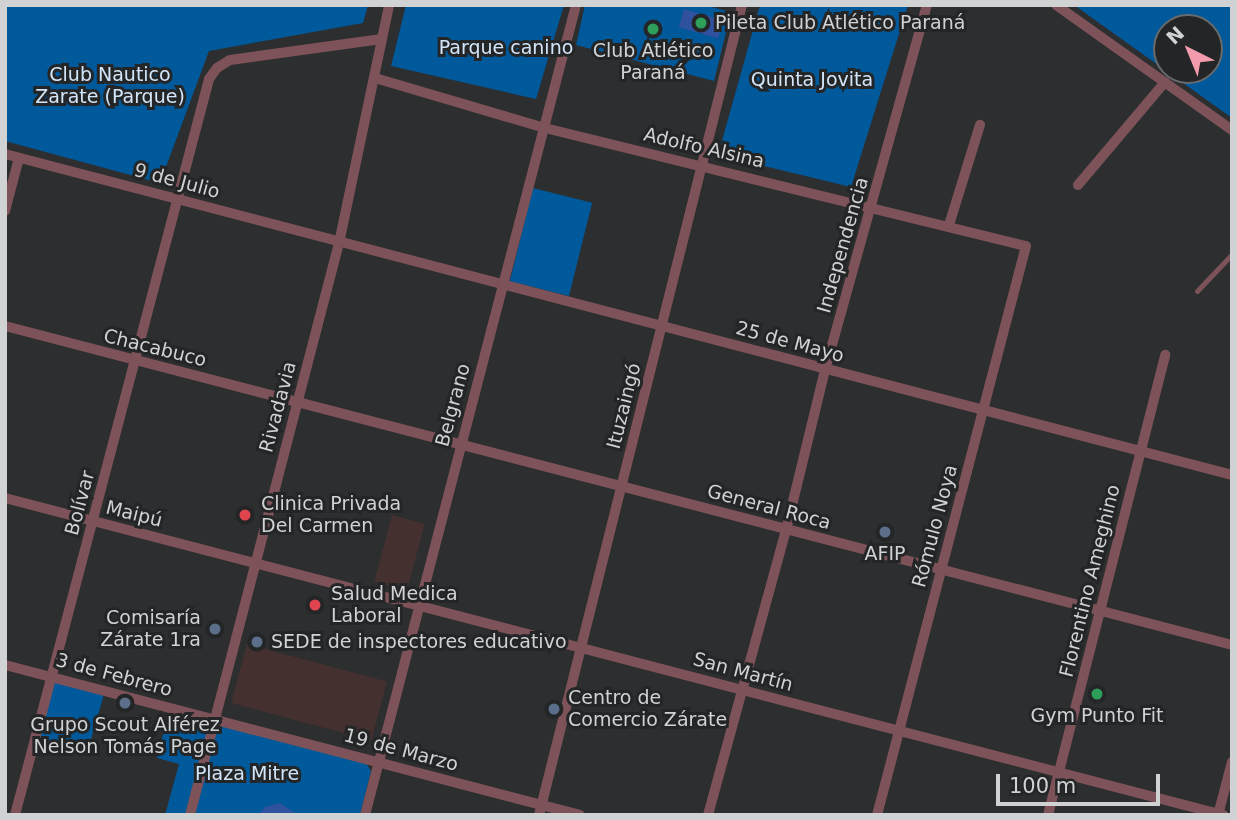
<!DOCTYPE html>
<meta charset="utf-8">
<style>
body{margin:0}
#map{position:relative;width:1237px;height:820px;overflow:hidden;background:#2c2e30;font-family:"DejaVu Sans",sans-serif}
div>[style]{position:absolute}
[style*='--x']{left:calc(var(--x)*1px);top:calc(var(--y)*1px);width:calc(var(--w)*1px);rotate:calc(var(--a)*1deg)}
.education>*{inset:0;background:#44302f;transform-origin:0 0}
.green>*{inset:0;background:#00599a;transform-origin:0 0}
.water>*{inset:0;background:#30519d;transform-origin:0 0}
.service>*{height:5px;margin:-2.5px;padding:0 2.5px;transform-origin:2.5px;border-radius:2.5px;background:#7d5258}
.minor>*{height:10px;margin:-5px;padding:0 5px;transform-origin:5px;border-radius:5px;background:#7d5258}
.dots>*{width:19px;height:19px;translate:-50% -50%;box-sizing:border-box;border:4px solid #232526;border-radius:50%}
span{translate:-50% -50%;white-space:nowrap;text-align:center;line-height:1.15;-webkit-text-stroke:6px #232526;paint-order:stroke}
.poi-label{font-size:19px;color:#d1d2d4}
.left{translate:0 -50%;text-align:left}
.right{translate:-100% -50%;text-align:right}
.park-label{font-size:19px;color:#d3e5f8}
.street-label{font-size:19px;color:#d1d2d4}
.frame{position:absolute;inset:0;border:7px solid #d1d2d4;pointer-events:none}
.north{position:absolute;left:1153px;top:14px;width:70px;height:70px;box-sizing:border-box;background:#232526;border:2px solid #696a6c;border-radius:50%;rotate:317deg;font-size:19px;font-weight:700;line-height:28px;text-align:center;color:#d1d2d4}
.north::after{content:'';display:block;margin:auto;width:24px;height:32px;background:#f39aac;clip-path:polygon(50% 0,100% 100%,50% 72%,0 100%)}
.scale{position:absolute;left:996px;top:774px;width:164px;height:32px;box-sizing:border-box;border:4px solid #d1d2d4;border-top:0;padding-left:9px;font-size:21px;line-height:24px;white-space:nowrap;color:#d1d2d4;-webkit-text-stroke:5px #232526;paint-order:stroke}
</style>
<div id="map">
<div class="education">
<div style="left:392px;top:515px;width:34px;height:69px;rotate:15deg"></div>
<div style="left:247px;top:644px;width:145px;height:61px;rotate:15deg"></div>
</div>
<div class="green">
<div style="clip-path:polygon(5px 5px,368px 5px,363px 23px,209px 51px,160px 183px,5px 141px)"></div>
<div style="clip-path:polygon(406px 5px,564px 5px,536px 99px,391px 66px)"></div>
<div style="clip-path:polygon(585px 5px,703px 5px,731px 12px,714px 81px,576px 45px)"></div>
<div style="clip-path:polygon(760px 5px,908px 5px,851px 187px,718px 155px)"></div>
<div style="clip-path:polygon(evenodd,1074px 5px,1232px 5px,1232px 118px,1074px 5px,1167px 28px,1209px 28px,1209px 70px,1167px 70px,1167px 28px)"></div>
<div style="left:533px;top:188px;width:61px;height:96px;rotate:14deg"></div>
<div style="left:55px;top:680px;width:51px;height:62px;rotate:16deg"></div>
<div style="clip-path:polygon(168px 716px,210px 722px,186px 815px,165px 815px,179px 764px,157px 758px)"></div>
<div style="clip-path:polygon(225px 726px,366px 763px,371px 771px,360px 815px,194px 815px,215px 730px)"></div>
</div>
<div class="water">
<div style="left:684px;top:9px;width:41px;height:19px;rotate:16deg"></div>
<div style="clip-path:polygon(280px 803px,298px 815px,259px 815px,265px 807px)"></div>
</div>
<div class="service">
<div style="--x:1197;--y:291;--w:51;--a:-46.6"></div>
</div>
<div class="minor">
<div style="--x:1056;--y:5;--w:216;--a:35.4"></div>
<div style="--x:375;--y:78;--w:177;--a:16.4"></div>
<div style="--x:545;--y:128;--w:495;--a:13.8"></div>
<div style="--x:1026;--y:246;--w:588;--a:104.67"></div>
<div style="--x:5;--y:154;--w:1268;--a:14.66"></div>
<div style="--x:1078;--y:185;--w:135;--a:-49.8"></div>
<div style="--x:5;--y:211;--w:55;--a:-75.2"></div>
<div style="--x:949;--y:225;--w:105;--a:-72.8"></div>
<div style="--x:5;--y:326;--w:1268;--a:14.57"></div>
<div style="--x:5;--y:498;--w:1259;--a:14.59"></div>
<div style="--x:5;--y:665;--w:594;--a:14.62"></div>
<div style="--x:15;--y:815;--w:761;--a:-75.23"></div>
<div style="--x:209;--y:79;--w:14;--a:-54"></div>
<div style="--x:217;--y:68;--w:15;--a:-32"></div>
<div style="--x:230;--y:60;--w:153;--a:-7.9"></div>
<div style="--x:190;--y:815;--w:591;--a:-75.4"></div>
<div style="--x:339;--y:243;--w:243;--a:-78.1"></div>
<div style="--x:365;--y:815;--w:837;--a:-75.4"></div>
<div style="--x:539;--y:815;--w:835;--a:-75.93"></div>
<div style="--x:708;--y:815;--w:295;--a:-74.7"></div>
<div style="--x:786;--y:530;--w:165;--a:-76.3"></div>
<div style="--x:825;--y:370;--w:379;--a:-74.4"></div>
<div style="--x:1048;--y:815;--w:475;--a:-75.7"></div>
<div style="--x:1218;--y:815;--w:55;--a:-75.2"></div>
</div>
<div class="dots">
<div style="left:701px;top:23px;background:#2e9e5b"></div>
<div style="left:653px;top:29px;background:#2e9e5b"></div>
<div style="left:245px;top:515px;background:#e0444e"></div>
<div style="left:885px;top:532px;background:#5c6f8a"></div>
<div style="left:315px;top:605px;background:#e0444e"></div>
<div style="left:215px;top:629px;background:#5c6f8a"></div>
<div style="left:257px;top:642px;background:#5c6f8a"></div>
<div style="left:1097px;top:694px;background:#2e9e5b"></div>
<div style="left:125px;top:703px;background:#5c6f8a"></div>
<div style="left:554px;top:709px;background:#5c6f8a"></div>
</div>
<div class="poi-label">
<span class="left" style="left:715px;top:23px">Pileta Club Atlético Paraná</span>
<span style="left:653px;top:62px">Club Atlético<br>Paraná</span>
<span class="left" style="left:261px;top:515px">Clinica Privada<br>Del Carmen</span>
<span style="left:885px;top:554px">AFIP</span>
<span class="left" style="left:331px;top:605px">Salud Medica<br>Laboral</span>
<span class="right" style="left:201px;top:629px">Comisaría<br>Zárate 1ra</span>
<span class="left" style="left:271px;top:642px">SEDE de inspectores educativo</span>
<span class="left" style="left:568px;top:709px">Centro de<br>Comercio Zárate</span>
<span style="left:1097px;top:716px">Gym Punto Fit</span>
<span style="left:125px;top:736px">Grupo Scout Alférez<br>Nelson Tomás Page</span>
</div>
<div class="park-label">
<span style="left:506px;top:48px">Parque canino</span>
<span style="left:110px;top:86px">Club Nautico<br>Zarate (Parque)</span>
<span style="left:812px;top:80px">Quinta Jovita</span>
<span style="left:247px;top:774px">Plaza Mitre</span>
</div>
<div class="street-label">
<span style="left:704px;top:148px;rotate:13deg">Adolfo Alsina</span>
<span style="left:177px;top:181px;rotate:15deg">9 de Julio</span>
<span style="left:843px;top:245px;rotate:-74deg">Independencia</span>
<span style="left:790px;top:342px;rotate:15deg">25 de Mayo</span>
<span style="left:155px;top:348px;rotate:14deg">Chacabuco</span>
<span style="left:453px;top:405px;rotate:-75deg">Belgrano</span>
<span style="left:624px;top:406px;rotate:-76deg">Ituzaingó</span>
<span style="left:278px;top:407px;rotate:-75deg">Rivadavia</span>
<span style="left:80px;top:503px;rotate:-75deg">Bolívar</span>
<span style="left:769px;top:507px;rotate:15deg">General Roca</span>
<span style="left:134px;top:514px;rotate:14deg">Maipú</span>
<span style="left:935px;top:526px;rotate:-75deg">Rómulo Noya</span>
<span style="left:1090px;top:581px;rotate:-76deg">Florentino Ameghino</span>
<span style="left:743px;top:672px;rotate:15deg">San Martín</span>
<span style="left:114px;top:675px;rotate:15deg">3 de Febrero</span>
<span style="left:401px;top:750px;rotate:15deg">19 de Marzo</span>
</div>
<div class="frame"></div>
<div class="north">N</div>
<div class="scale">100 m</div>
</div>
